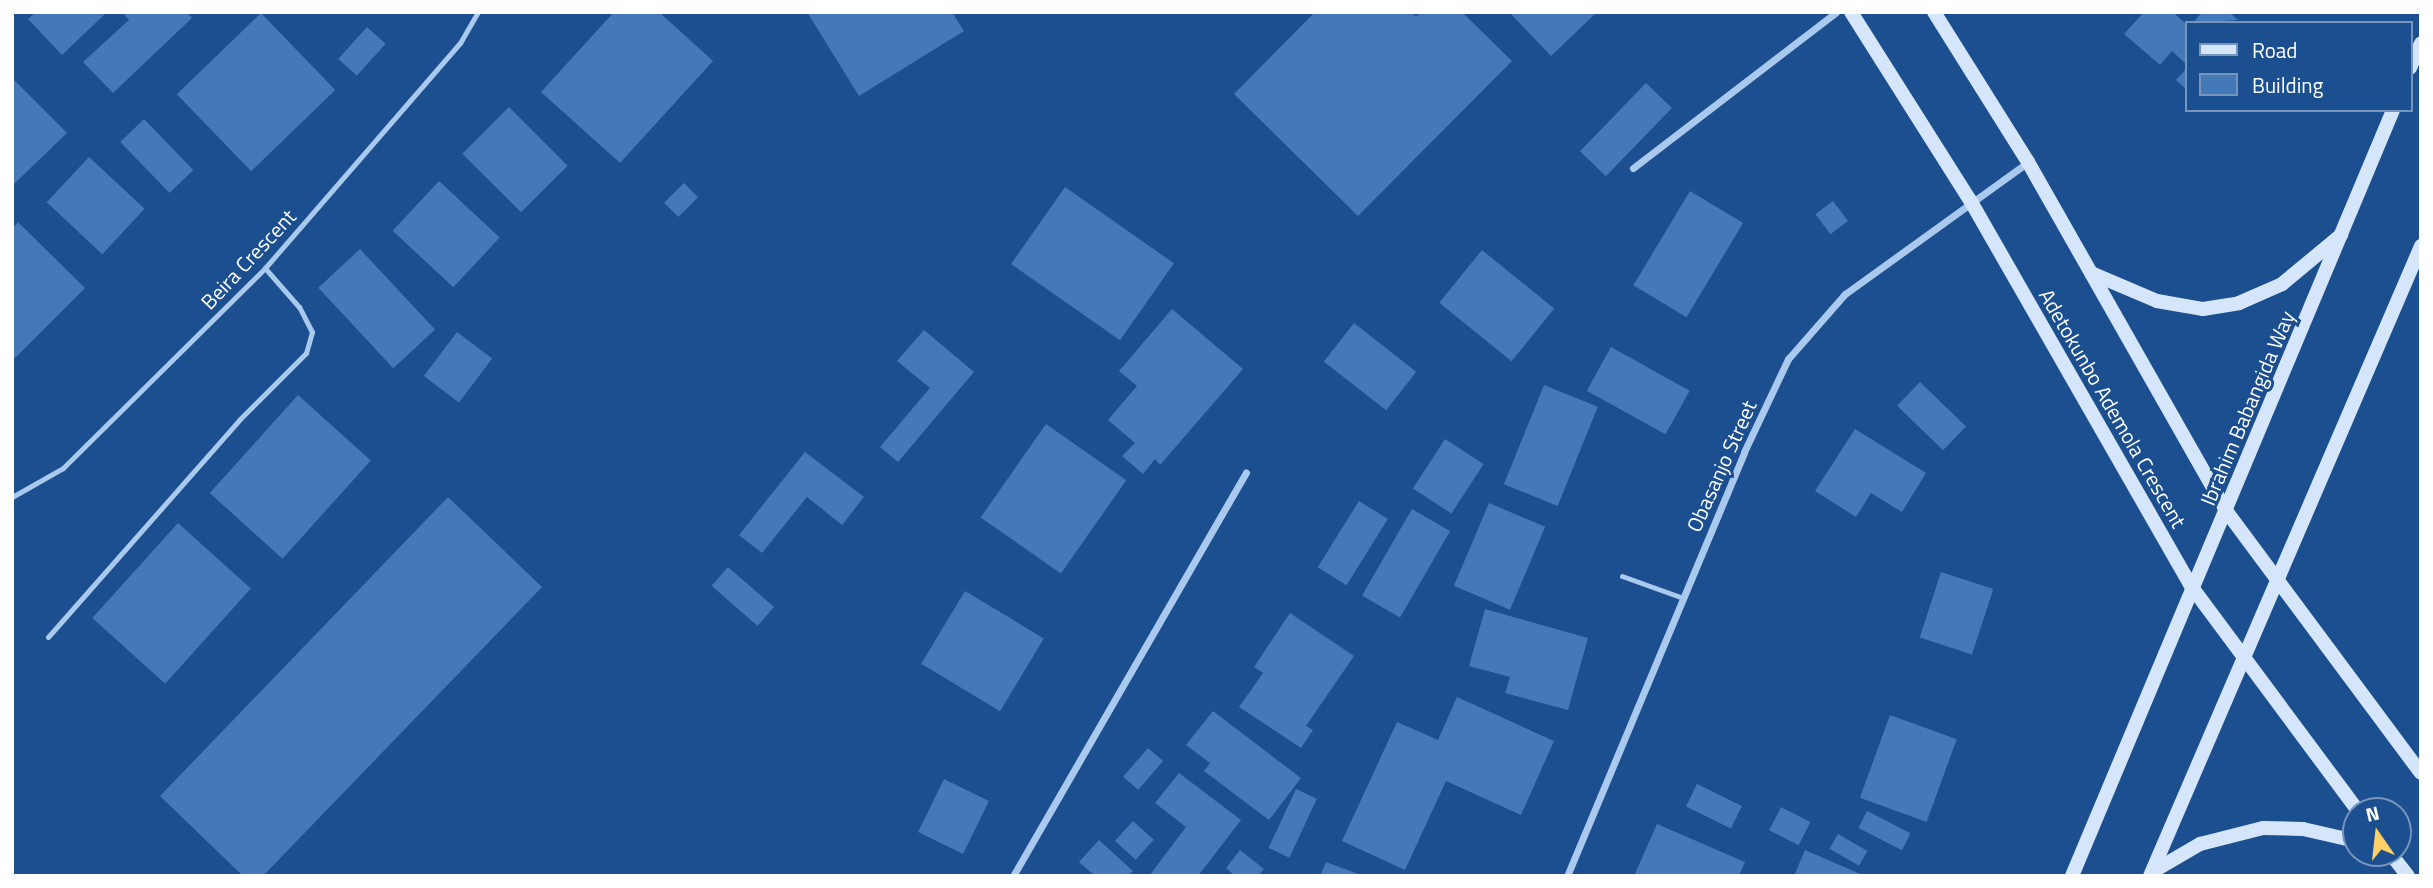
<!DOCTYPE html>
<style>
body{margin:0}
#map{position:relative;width:2433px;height:888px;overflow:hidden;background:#1b4f8f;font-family:"Titillium Web",sans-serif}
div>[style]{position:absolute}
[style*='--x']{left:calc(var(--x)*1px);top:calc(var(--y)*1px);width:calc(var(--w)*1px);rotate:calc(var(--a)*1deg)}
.building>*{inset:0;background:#4478b7;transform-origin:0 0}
.lane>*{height:5px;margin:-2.5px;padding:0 2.5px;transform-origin:2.5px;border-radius:2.5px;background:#a9c9ee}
.street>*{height:7px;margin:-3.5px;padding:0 3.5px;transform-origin:3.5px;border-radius:3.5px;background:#a9c9ee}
.secondary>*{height:14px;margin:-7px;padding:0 7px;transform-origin:7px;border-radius:7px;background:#d6e6fa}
span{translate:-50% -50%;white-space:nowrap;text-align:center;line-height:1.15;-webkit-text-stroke:6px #1b4f8f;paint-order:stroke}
.street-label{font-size:21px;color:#fff}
.frame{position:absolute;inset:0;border:14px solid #fff;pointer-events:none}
.legend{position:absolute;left:2185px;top:21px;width:228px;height:91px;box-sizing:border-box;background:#1b4f8f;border:2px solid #7695bc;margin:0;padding:9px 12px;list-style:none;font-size:21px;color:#fff}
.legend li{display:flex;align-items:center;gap:14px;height:35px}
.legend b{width:35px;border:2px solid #7695bc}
.north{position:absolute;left:2342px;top:797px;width:70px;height:70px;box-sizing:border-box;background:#1b4f8f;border:2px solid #7695bc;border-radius:50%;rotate:346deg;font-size:19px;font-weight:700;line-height:28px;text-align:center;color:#fff}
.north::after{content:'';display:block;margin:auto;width:24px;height:32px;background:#ffd166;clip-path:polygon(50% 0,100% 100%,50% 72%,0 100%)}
</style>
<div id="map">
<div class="building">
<div style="clip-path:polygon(36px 12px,107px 12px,62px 55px,28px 19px)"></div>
<div style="clip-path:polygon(122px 12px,187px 12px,192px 18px,113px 93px,83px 62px,129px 20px)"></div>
<div style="clip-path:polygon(614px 12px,659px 12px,713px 61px,620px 163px,541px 92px)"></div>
<div style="clip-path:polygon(807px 12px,952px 12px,964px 31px,859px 96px)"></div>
<div style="clip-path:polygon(1315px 12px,1411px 12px,1416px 17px,1421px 12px,1462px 12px,1512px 61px,1358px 216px,1234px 94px)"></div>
<div style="clip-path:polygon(1509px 12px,1597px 12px,1551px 56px)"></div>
<div style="clip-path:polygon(2144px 12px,2173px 12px,2186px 24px,2186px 64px,2172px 51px,2160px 65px,2124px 34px)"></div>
<div style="clip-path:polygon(2202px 12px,2229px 12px,2238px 20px,2193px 23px)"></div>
<div style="left:261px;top:13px;width:107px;height:117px;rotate:46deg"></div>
<div style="left:367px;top:27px;width:25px;height:43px;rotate:42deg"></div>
<div style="clip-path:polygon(2186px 69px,2186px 89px,2176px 80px)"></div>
<div style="clip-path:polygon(12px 78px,67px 133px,12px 186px)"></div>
<div style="left:1646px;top:83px;width:36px;height:95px;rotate:44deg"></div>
<div style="left:509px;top:107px;width:83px;height:66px;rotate:45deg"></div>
<div style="left:144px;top:119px;width:71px;height:33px;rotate:46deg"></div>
<div style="left:89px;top:157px;width:76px;height:62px;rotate:43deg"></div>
<div style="left:439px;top:181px;width:83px;height:68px;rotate:43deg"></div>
<div style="left:684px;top:183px;width:20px;height:28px;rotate:45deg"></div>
<div style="left:1065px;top:187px;width:133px;height:94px;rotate:35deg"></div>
<div style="left:1690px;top:191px;width:62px;height:110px;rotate:31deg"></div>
<div style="left:1833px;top:201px;width:25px;height:22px;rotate:53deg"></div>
<div style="clip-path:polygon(18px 222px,85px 288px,12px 361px,12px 229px)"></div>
<div style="left:360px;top:249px;width:110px;height:57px;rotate:47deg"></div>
<div style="left:1482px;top:250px;width:93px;height:68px;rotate:39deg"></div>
<div style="clip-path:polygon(1172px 309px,1243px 369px,1160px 465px,1155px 459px,1143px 474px,1122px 456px,1135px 443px,1108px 420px,1137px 386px,1119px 371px)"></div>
<div style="left:1354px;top:323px;width:79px;height:49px;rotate:38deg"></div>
<div style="clip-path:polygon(924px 330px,974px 372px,898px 462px,880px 447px,930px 388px,897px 361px)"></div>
<div style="left:457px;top:332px;width:44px;height:55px;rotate:37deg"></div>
<div style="left:1611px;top:347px;width:90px;height:50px;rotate:29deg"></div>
<div style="left:1920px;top:382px;width:64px;height:33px;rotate:44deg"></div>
<div style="left:1544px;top:385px;width:58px;height:107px;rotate:22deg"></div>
<div style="left:298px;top:395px;width:98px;height:132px;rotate:42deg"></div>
<div style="left:1046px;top:424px;width:98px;height:114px;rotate:35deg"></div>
<div style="clip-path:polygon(1855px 429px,1926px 473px,1902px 512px,1871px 493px,1856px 517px,1815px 491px)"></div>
<div style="left:1445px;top:439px;width:46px;height:59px;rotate:33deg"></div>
<div style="clip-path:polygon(805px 452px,864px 497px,842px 525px,807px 497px,762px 553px,739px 535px)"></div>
<div style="clip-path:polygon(448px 497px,542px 587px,263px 876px,243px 876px,160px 796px)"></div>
<div style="left:1359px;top:501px;width:34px;height:78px;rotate:32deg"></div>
<div style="left:1489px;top:503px;width:61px;height:90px;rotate:23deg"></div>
<div style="left:1412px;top:509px;width:44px;height:100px;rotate:30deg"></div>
<div style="left:178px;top:523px;width:98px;height:128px;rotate:42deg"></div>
<div style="left:728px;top:567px;width:61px;height:25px;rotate:41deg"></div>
<div style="left:1941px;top:572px;width:55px;height:69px;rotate:18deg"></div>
<div style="left:965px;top:591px;width:92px;height:85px;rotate:31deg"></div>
<div style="clip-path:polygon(1485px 609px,1588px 638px,1568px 710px,1505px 693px,1510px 677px,1469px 666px)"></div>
<div style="clip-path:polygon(1290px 613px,1354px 656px,1306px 726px,1313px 730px,1301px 748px,1239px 707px,1263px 673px,1254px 667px)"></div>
<div style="clip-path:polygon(1457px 697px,1554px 741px,1521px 815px,1446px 781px,1405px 870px,1342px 841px,1397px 722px,1438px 740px)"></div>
<div style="clip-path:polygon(1213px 711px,1301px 778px,1269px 820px,1204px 771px,1210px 763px,1186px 745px)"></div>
<div style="left:1890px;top:715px;width:71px;height:88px;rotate:20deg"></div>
<div style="left:1148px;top:748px;width:20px;height:38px;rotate:41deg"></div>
<div style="clip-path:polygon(1179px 773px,1241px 820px,1198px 876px,1149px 876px,1186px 827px,1155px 803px)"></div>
<div style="left:944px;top:779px;width:50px;height:59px;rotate:26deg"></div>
<div style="left:1697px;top:784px;width:50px;height:25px;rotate:26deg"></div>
<div style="left:1296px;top:789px;width:23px;height:65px;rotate:25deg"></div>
<div style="left:1781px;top:807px;width:33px;height:26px;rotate:27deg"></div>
<div style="left:1867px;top:811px;width:49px;height:19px;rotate:27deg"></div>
<div style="left:1133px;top:821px;width:28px;height:27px;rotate:42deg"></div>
<div style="clip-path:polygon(1657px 824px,1745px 862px,1739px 876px,1634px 876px)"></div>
<div style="left:1838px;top:834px;width:34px;height:17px;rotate:30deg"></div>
<div style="clip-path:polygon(1099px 840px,1133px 871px,1128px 876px,1095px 876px,1079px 862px)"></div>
<div style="clip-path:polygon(1240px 850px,1264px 869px,1258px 876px,1235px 876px,1226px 868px)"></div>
<div style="clip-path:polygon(1805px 850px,1865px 876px,1794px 876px)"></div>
<div style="clip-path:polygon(1326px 862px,1361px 875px,1361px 876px,1320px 876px)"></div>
</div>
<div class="lane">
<div style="--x:12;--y:497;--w:59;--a:-29.6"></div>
<div style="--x:63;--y:468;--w:284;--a:-44.7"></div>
<div style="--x:265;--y:268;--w:298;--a:-49.1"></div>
<div style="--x:460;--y:43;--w:36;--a:-60"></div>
<div style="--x:1622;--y:576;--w:65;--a:19.8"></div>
<div style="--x:48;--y:637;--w:290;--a:-48.6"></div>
<div style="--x:240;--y:419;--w:93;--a:-45"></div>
<div style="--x:306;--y:353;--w:22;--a:-74"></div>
<div style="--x:312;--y:332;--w:28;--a:-117"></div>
<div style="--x:299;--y:307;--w:52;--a:-131.1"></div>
</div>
<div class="street">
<div style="--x:1633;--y:168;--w:256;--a:-37.5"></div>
<div style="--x:1013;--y:876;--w:466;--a:-60"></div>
<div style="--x:1567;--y:876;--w:459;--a:-67.3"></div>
<div style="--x:1744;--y:452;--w:103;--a:-64.7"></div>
<div style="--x:1788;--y:359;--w:86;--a:-48.8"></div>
<div style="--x:1845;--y:294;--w:226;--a:-35.8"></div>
</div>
<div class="secondary">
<div style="--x:1851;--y:12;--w:222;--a:57.7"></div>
<div style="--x:1970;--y:200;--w:445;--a:60.2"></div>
<div style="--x:2191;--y:586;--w:280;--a:53.4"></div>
<div style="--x:1934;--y:12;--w:177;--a:57.9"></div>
<div style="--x:2028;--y:162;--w:403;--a:60.4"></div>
<div style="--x:2227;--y:512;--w:325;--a:53.4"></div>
<div style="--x:2410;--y:68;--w:27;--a:-66"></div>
<div style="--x:2091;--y:273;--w:72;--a:23"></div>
<div style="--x:2157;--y:301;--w:47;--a:9.9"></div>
<div style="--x:2203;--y:309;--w:36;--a:-9"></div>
<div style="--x:2239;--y:303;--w:47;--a:-23.8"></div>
<div style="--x:2282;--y:284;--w:77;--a:-39.7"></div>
<div style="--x:2390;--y:853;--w:29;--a:52"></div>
<div style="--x:2152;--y:872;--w:56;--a:-30.3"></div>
<div style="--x:2200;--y:844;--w:65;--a:-14.3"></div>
<div style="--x:2263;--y:828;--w:40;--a:1.4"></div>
<div style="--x:2303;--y:829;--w:54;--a:12.8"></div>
<div style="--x:2072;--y:876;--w:831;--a:-67.26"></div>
<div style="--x:2150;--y:876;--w:686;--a:-66.72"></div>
</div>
<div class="street-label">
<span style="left:248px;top:259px;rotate:-47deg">Beira Crescent</span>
<span style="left:2113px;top:408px;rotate:60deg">Adetokunbo Ademola Crescent</span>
<span style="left:2247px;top:408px;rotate:-67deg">Ibrahim Babangida Way</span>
<span style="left:1721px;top:466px;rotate:-66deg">Obasanjo Street</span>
</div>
<div class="frame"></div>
<ul class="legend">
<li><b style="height:9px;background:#d6e6fa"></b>Road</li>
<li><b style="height:19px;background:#4478b7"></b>Building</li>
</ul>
<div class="north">N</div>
</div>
